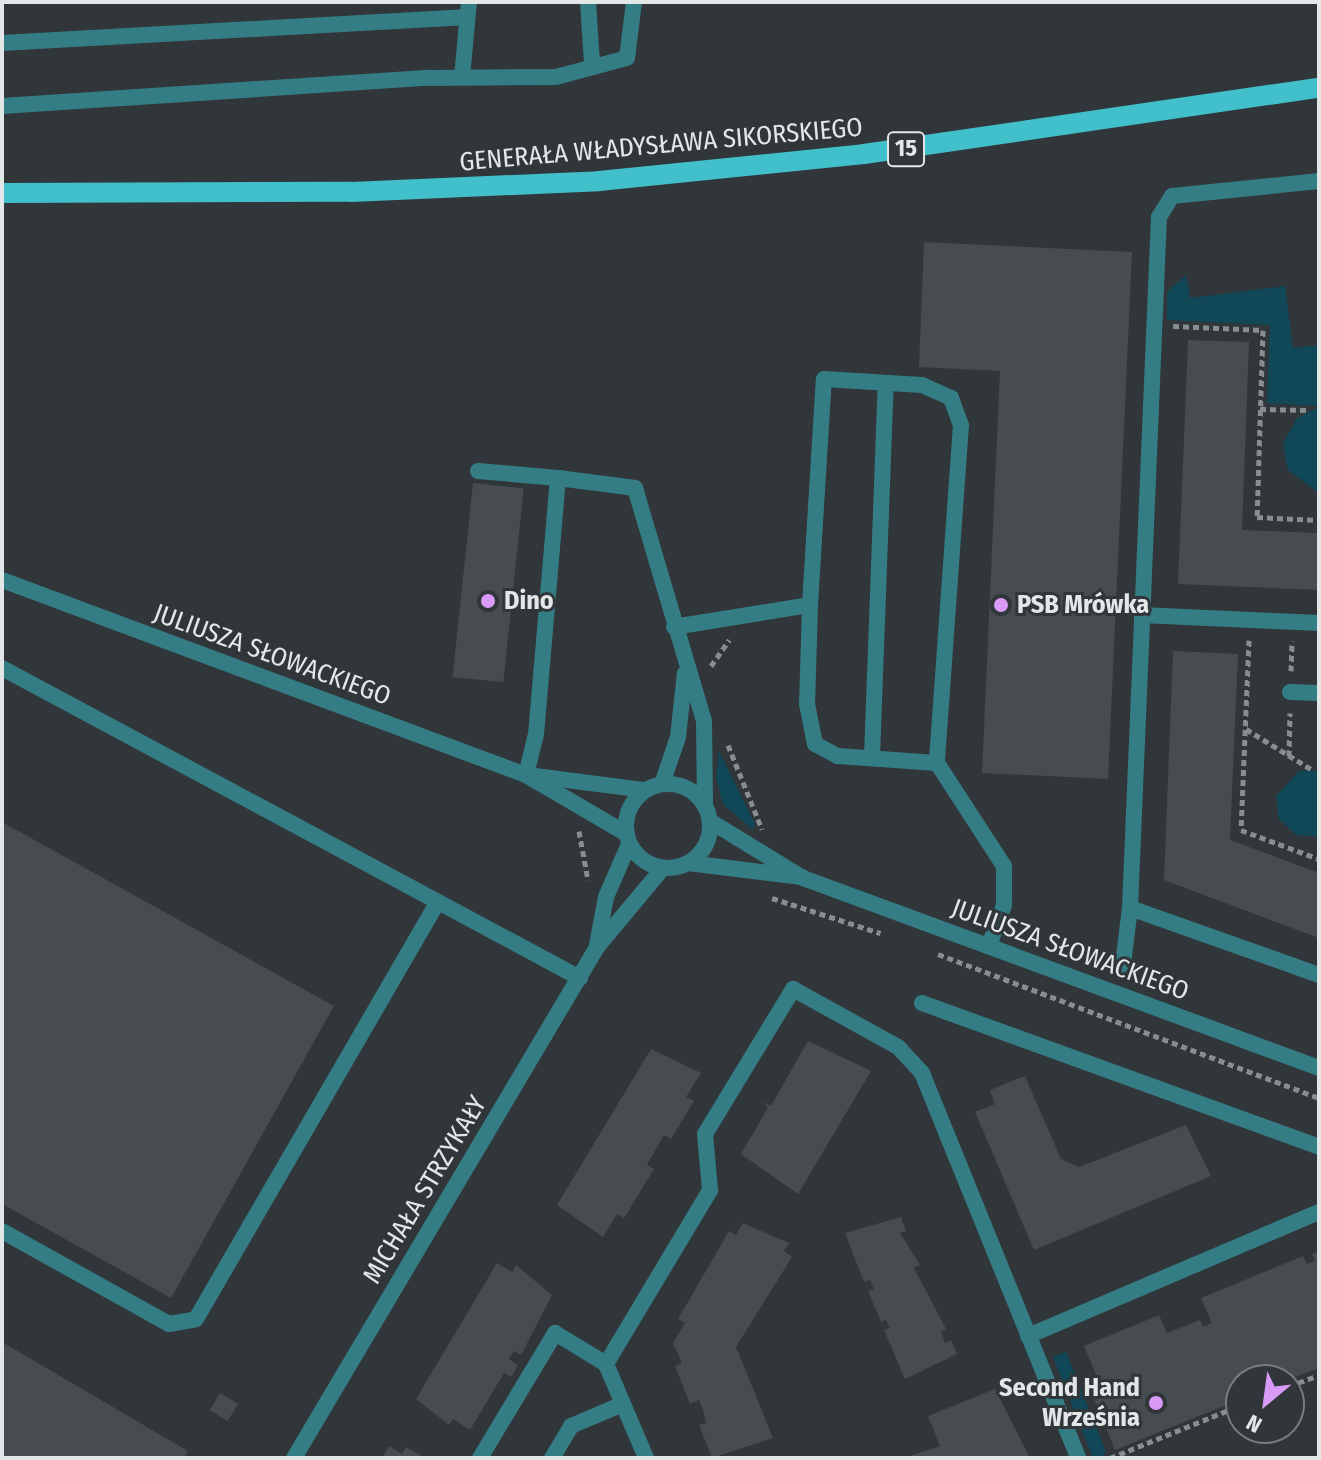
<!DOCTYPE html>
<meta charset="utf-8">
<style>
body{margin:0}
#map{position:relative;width:1321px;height:1460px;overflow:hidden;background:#303639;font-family:"Fira Sans Condensed",sans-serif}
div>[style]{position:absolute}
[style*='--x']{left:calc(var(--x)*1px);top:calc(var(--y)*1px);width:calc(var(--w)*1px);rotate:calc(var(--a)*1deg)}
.green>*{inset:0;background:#104858}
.building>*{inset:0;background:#474c50;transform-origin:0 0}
.path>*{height:5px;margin-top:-2.5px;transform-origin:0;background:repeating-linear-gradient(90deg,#888d8f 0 6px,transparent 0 10px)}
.service>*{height:16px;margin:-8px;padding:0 8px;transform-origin:8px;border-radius:8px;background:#357d84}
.minor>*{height:16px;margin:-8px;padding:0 8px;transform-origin:8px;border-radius:8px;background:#357d84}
.tertiary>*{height:16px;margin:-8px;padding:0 8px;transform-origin:8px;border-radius:8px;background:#357d84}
.tertiary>.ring{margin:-8px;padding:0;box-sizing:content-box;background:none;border:16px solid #357d84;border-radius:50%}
.primary>*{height:20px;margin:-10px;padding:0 10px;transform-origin:10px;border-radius:10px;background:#41bfca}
.dots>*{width:22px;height:22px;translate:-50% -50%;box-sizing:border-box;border:4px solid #303639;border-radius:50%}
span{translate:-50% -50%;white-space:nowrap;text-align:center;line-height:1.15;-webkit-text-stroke:6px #303639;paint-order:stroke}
.shield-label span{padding:2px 6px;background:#303639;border:2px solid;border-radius:6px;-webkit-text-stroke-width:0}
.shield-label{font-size:24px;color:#e3e7e8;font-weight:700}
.street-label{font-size:26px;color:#e3e7e8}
.poi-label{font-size:26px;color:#e3e7e8;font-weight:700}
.left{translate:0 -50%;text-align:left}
.right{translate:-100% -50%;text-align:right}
.frame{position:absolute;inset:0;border:4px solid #e3e7e8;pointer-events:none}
.north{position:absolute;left:1225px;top:1364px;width:80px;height:80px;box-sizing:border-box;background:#303639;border:2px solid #787d7f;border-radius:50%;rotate:209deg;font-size:22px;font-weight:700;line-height:32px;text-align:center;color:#e3e7e8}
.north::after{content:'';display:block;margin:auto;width:28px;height:36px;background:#d99af7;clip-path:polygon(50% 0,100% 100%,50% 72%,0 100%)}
</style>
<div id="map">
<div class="green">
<div style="clip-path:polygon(1186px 275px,1190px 298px,1285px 286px,1293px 348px,1319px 345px,1319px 406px,1267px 403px,1270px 325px,1167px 320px,1167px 292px)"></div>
<div style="clip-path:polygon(1319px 407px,1319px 493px,1288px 470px,1283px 443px,1297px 418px)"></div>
<div style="clip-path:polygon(719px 751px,755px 824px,753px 830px,723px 804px,716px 778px)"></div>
<div style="clip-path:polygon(1299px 771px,1319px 771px,1319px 837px,1296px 835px,1279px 819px,1276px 796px)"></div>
<div style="clip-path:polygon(1066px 1352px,1106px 1452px,1100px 1458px,1093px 1458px,1053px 1357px)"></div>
</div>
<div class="building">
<div style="clip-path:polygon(924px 242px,1132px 252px,1108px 779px,982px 773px,1000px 371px,919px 367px)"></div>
<div style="clip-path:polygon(1188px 340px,1249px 342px,1242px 530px,1319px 533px,1319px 590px,1178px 584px)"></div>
<div style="left:473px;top:483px;width:51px;height:195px;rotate:6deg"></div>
<div style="clip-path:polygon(1173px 651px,1238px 654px,1230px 840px,1319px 873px,1319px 938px,1164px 880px)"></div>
<div style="clip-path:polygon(2px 822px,334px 1006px,171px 1298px,2px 1204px)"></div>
<div style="clip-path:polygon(808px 1041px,871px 1071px,798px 1194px,741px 1154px,768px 1108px,763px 1102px,771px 1106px)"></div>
<div style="clip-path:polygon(651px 1049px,701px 1073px,686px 1097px,694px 1101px,671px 1139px,664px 1135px,647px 1165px,654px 1169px,624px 1218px,617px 1214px,603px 1237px,557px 1205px)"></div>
<div style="clip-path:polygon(1025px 1076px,1061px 1159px,1079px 1167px,1186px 1125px,1211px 1176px,1034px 1250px,975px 1112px,995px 1104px,990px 1090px)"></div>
<div style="clip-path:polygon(901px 1217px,906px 1231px,900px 1233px,920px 1265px,914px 1268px,946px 1329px,941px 1331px,945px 1343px,951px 1340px,957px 1354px,905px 1379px,884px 1330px,890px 1328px,886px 1320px,881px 1322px,868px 1291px,874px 1289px,870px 1280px,864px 1282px,845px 1233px)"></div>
<div style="clip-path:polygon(743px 1223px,789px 1243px,784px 1251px,792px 1257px,736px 1347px,773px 1438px,712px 1458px,699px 1425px,706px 1423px,703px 1410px,699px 1400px,690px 1404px,675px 1366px,682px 1363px,673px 1343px,685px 1323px,678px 1319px,729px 1231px,736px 1235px)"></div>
<div style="clip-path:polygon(1319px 1251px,1319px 1368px,1292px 1378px,1289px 1371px,1241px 1380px,1241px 1399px,1115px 1450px,1087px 1381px,1097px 1377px,1084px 1346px,1159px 1315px,1167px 1333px,1200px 1320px,1203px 1327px,1212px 1323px,1201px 1298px,1303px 1256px,1307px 1264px,1315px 1261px,1312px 1254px)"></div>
<div style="clip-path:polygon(497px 1263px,512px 1272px,516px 1265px,552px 1295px,521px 1355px,514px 1351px,509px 1359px,518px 1365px,511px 1377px,504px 1373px,470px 1430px,453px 1419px,449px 1425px,416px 1399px)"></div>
<div style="clip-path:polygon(2px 1342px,188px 1451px,184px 1458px,2px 1458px)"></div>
<div style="clip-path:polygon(995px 1389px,1030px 1458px,904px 1458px,940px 1446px,928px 1416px)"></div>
<div style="left:220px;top:1393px;width:21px;height:20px;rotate:31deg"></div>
<div style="clip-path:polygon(389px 1446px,402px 1454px,406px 1447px,425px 1458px,382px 1458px)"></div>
</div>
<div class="path">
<div style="--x:1173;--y:326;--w:90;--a:2.5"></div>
<div style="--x:1263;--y:330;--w:187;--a:91.8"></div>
<div style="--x:1257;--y:517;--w:62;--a:2.8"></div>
<div style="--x:1260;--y:409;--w:49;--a:1.2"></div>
<div style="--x:1249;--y:640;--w:190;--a:92.4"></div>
<div style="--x:1241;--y:830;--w:83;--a:20.4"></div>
<div style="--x:711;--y:666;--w:32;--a:-55"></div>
<div style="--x:1291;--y:671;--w:30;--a:-88"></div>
<div style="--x:1246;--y:729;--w:76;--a:31.6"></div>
<div style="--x:728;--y:745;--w:91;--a:68"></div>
<div style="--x:1289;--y:756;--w:43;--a:-88.7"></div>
<div style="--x:579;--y:831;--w:50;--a:79.6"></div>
<div style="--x:772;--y:898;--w:114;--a:18"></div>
<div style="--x:938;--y:954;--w:407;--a:20.7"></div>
<div style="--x:1289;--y:1386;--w:32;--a:-20"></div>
<div style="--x:1110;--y:1458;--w:141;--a:-22"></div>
</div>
<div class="service">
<div style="--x:588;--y:2;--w:62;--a:86.3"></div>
<div style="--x:2;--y:43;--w:462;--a:-3.2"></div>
<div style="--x:462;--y:77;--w:75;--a:-84.7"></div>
<div style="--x:2;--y:106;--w:428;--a:-3.8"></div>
<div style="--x:429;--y:78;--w:127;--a:-0.5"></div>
<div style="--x:556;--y:77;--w:73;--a:-15"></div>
<div style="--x:627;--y:58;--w:56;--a:-82.9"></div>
<div style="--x:478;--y:471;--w:80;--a:5"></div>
<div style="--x:558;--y:478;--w:257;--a:94.9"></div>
<div style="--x:536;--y:734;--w:42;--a:103.7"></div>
<div style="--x:558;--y:478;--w:78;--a:7.4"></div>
<div style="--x:635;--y:488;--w:243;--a:73.5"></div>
<div style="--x:704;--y:721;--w:84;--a:89.3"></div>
<div style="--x:810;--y:605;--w:99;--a:91.7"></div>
<div style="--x:807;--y:704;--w:41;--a:78.7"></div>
<div style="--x:815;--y:744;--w:26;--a:28"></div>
<div style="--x:838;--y:756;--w:99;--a:4"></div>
<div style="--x:674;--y:627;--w:138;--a:-9.2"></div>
<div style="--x:810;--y:605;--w:226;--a:-86.5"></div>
<div style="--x:824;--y:379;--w:98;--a:3.5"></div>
<div style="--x:922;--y:385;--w:32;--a:24"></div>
<div style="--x:951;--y:398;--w:29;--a:70"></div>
<div style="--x:961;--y:425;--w:339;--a:94.1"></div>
<div style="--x:937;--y:763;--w:123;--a:57"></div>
<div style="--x:1004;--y:866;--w:39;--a:90"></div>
<div style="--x:1004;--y:905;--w:44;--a:110.1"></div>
<div style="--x:2;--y:668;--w:656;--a:28.21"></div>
<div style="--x:872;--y:757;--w:374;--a:-87.9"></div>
<div style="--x:662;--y:784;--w:50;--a:-71.2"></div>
<div style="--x:678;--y:737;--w:64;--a:-83.8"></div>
<div style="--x:922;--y:1003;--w:422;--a:19.9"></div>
<div style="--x:2;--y:1231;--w:191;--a:29.1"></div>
<div style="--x:169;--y:1324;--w:27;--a:-10"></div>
<div style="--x:196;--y:1319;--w:482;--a:-59.9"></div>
<div style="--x:1028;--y:1336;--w:316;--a:-23.1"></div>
<div style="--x:606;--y:1364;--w:203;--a:-59.1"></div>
<div style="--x:710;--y:1190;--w:56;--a:-95.1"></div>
<div style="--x:705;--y:1134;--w:170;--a:-58.7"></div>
<div style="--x:793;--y:989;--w:120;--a:28.9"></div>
<div style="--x:898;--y:1047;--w:35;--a:47"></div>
<div style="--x:922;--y:1073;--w:415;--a:67.9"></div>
<div style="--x:480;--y:1458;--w:146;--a:-59"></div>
<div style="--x:555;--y:1333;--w:60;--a:31.3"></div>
<div style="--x:606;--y:1364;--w:102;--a:66.9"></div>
<div style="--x:552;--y:1458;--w:37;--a:-59"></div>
<div style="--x:571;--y:1426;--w:56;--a:-22.9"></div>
</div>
<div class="minor">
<div style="--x:1142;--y:615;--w:177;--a:2.6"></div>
<div style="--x:1290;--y:692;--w:29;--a:2"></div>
<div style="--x:1130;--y:908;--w:201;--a:19.5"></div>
<div style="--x:597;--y:945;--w:49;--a:-79.4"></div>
<div style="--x:606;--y:897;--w:58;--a:-66.5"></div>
<div style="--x:1122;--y:972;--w:64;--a:-82.9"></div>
<div style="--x:1130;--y:908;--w:692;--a:-87.6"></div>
<div style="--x:1159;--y:217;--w:25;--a:-58"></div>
<div style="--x:1172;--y:196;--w:148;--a:-5.8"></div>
<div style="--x:294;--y:1458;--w:594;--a:-59.33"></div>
<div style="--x:597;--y:947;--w:103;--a:-50.1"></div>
</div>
<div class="tertiary">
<div style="--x:2;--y:580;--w:559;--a:20.41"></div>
<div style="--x:526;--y:775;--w:117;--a:30.3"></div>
<div style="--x:535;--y:776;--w:111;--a:7.3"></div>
<div class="ring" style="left:626px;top:784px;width:68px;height:68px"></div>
<div style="--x:710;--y:821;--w:109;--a:31.5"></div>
<div style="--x:803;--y:878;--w:550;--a:20.21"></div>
<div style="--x:688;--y:863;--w:115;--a:7"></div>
</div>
<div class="primary">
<div style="--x:2;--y:193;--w:349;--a:-0.2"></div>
<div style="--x:351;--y:192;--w:248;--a:-2.5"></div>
<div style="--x:599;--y:181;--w:266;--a:-5.8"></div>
<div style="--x:864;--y:154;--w:460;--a:-8.3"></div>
</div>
<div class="dots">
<div style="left:488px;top:601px;background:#d99af7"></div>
<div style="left:1001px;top:605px;background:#d99af7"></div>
<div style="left:1156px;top:1403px;background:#d99af7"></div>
</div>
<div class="shield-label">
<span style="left:906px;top:149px">15</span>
</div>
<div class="street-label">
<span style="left:661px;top:145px;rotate:-5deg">GENERAŁA WŁADYSŁAWA SIKORSKIEGO</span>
<span style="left:272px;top:655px;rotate:20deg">JULIUSZA SŁOWACKIEGO</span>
<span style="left:1070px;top:950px;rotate:20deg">JULIUSZA SŁOWACKIEGO</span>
<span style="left:425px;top:1190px;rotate:-59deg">MICHAŁA STRZYKAŁY</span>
</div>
<div class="poi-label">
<span class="left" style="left:504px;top:601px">Dino</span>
<span class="left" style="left:1017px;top:605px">PSB Mrówka</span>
<span class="right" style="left:1140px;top:1403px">Second Hand<br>Września</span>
</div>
<div class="frame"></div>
<div class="north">N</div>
</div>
